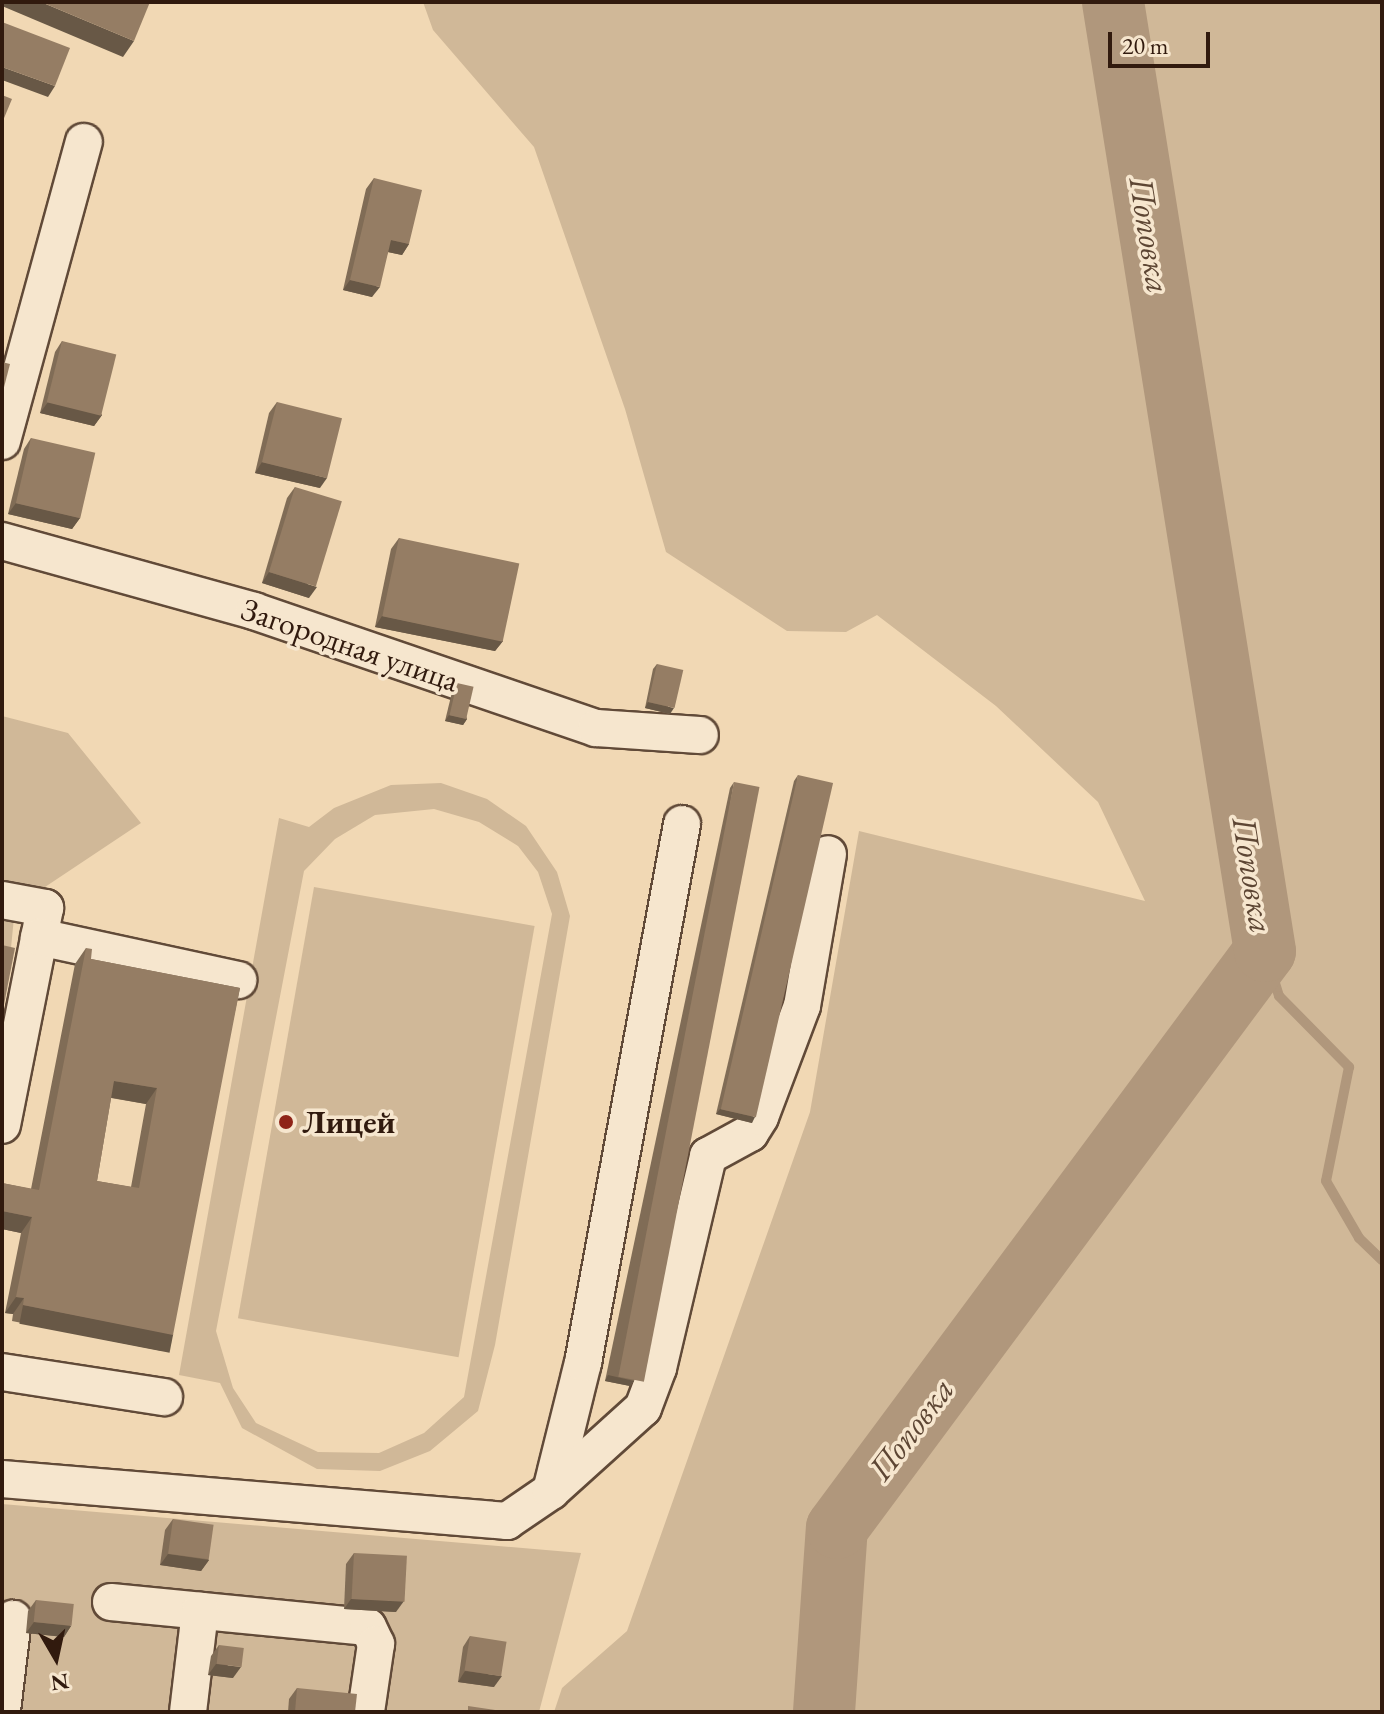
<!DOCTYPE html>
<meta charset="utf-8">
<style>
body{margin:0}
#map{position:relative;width:1384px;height:1714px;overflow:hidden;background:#f1d8b4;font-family:"EB Garamond",serif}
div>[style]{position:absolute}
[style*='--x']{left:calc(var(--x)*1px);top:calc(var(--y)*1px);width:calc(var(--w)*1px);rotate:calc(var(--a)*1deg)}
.green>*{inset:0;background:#d0b898;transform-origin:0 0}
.stream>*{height:10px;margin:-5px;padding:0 5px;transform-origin:5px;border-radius:5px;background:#b0977c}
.river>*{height:62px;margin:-31px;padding:0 31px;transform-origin:31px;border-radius:31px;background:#b0977c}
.roads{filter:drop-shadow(2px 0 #614a38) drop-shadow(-2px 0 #614a38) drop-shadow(0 2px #614a38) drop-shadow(0 -2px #614a38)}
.minor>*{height:36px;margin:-18px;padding:0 18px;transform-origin:18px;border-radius:18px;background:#f6e6ce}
.wall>*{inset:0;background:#806c56}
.shaded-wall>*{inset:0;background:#685846;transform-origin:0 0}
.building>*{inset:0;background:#957d64;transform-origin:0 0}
.dots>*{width:22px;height:22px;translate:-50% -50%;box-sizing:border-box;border:4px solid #f6e6ce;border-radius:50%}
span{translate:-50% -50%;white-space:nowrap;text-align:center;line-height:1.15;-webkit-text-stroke:7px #f6e6ce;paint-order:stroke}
.street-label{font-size:32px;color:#311a0e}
.poi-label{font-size:32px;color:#311a0e;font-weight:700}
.left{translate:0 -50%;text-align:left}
.water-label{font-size:34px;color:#5d4634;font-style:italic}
.frame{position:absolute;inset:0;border:4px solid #311a0e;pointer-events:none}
.north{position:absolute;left:16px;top:1618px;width:80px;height:80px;-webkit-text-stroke:6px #f6e6ce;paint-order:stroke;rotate:171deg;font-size:22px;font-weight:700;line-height:32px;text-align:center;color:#311a0e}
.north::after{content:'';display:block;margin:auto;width:28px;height:36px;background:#311a0e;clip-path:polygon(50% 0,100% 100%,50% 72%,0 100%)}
.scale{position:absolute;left:1108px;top:32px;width:102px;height:36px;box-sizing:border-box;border:4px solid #311a0e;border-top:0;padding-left:10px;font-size:24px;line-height:28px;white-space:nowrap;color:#311a0e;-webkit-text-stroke:6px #f6e6ce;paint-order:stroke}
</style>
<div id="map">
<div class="green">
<div style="clip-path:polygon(423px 2px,1382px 2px,1382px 1712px,554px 1712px,562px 1688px,627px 1631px,810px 1112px,859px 831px,1145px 901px,1098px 802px,996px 706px,877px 615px,846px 632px,787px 631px,666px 552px,625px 409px,534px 147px,433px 30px)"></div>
<div style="clip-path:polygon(2px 716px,68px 733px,141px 823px,15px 907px,11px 948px,2px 947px)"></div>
<div style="clip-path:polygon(evenodd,441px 783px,487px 799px,526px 826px,557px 872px,570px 916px,495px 1345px,478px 1411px,430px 1451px,380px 1471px,317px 1469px,242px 1428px,220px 1383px,179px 1375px,279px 818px,309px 827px,334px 808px,391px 785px,441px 783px,434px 809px,479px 822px,518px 846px,538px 872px,552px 914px,464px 1397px,424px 1433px,379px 1453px,318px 1452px,256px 1423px,233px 1388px,216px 1331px,304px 871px,335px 839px,375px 815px,434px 809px)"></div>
<div style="left:314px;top:887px;width:224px;height:438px;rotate:10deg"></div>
<div style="clip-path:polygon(2px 1504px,581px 1553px,539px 1712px,2px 1712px)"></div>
</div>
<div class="stream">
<div style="--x:1265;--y:951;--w:47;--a:72.7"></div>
<div style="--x:1279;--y:996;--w:100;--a:45.4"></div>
<div style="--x:1349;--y:1067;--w:116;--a:101.4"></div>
<div style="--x:1326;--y:1181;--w:66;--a:59.9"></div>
<div style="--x:1359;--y:1238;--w:32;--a:44"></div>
</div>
<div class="river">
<div style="--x:824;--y:1712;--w:184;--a:-86"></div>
<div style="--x:837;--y:1528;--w:718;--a:-53.43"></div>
<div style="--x:1265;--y:951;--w:961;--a:-99.1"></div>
</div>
<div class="roads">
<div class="minor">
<div style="--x:2;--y:441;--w:310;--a:-74.7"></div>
<div style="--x:2;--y:541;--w:262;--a:15.5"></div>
<div style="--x:254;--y:611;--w:361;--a:18.9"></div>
<div style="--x:596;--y:728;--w:104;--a:3.9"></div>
<div style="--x:2;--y:900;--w:44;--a:10.5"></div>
<div style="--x:45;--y:908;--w:221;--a:101.2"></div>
<div style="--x:39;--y:937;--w:204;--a:12.2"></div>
<div style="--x:2;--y:1372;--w:164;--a:8.8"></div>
<div style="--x:2;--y:1479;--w:507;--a:4.75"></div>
<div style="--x:507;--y:1521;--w:53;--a:-34.3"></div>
<div style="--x:551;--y:1491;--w:132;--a:-76"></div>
<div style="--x:583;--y:1363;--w:548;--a:-79.59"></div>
<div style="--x:551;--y:1491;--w:124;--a:-42.1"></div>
<div style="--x:643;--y:1408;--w:43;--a:-69.4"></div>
<div style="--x:658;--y:1368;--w:218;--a:-76.7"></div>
<div style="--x:708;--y:1156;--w:48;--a:-28.7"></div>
<div style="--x:750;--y:1133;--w:19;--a:-58"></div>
<div style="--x:760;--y:1117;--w:119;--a:-69.3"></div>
<div style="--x:802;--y:1006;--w:154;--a:-80.3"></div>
<div style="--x:111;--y:1602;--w:258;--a:5.6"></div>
<div style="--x:368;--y:1627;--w:19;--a:65"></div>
<div style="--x:376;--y:1644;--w:69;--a:98.4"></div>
<div style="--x:2;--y:1710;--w:92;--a:-83.1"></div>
<div style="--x:188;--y:1712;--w:102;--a:-83.2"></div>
</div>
</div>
<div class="wall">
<div style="clip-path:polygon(374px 178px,409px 244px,402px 255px,388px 252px,372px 297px,343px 290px,366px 189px)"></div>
<div style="clip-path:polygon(62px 341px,102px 415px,94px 426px,40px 413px,55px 352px)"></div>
<div style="clip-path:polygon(277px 402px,320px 488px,255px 473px,269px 413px)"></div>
<div style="clip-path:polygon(31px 438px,80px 518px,72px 529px,8px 514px,24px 449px)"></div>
<div style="clip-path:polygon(295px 487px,309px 598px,262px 583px,287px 498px)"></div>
<div style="clip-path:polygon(399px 538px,503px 641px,495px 651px,375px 627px,391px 549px)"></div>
<div style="clip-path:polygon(657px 664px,670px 714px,645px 708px,653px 669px)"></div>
<div style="clip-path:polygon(457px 683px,467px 719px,463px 725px,445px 721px,453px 688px)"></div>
<div style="clip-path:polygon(798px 775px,752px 1123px,716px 1114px,794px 781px)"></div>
<div style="clip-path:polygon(734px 782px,634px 1381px,630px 1386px,605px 1381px,730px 788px)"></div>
<div style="clip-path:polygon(evenodd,86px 948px,91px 959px,240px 988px,162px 1351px,12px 1321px,13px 1314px,5px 1313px,21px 1233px,2px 1229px,2px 1183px,31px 1189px,75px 964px,86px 948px,111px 1098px,146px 1104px,131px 1187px,97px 1181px,111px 1098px)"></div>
<div style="clip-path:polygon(173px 1519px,209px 1560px,201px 1571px,160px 1565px,165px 1530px)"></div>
<div style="clip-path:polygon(354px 1553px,396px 1612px,344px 1609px,346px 1564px)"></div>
<div style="clip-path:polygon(36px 1600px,71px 1626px,64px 1637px,26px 1633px,28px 1611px)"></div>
<div style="clip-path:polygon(470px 1636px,494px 1687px,458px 1682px,463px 1647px)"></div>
<div style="clip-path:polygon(219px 1645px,233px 1678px,208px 1675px,211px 1656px)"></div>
<div style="clip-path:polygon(297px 1688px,355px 1712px,288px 1712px,289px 1699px)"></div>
</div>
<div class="shaded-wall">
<div style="clip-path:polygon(2px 2px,41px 2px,134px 41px,123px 57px,2px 6px)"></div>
<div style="clip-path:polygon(2px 67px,55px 86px,48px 97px,2px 80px)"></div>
<div style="clip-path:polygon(391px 240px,409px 244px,402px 255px,383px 251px)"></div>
<div style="clip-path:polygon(350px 280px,380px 287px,372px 297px,343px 290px)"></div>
<div style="clip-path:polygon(48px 402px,102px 415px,94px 426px,40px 413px)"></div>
<div style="clip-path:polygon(262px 462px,327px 478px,320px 488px,255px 473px)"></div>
<div style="clip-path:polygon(16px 503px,80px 518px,72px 529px,8px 514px)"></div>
<div style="clip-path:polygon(269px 572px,317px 587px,309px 598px,262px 583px)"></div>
<div style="clip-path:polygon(382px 616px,503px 641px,495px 651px,375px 627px)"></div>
<div style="clip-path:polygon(648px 702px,674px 708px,670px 714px,645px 708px)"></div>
<div style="clip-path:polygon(449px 715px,467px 719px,463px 725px,445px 721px)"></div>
<div style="clip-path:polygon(114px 1081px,157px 1088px,146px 1104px,102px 1096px)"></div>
<div style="clip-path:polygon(720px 1109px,755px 1117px,752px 1123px,716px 1114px)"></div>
<div style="clip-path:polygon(2px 1211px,32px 1217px,21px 1233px,2px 1229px)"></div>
<div style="clip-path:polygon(16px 1297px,24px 1298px,13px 1314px,5px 1313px)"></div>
<div style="left:23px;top:1305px;width:153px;height:19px;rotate:11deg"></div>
<div style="clip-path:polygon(608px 1375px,634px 1381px,630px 1386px,605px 1381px)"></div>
<div style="clip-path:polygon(168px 1554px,209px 1560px,201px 1571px,160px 1565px)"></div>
<div style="clip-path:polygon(351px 1599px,404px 1601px,396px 1612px,344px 1609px)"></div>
<div style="clip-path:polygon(34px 1622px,71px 1626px,64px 1637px,26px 1633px)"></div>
<div style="clip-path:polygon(216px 1664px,241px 1667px,233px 1678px,208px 1675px)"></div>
<div style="clip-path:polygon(465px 1671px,502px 1676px,494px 1687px,458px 1682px)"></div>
</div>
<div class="building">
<div style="clip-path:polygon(41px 2px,150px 2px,134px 41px)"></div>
<div style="clip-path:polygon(2px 22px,70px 48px,55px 86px,2px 67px)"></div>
<div style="clip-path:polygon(2px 95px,12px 99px,2px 123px)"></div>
<div style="clip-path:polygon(374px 178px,422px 190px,409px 244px,391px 240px,380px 287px,350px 280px)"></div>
<div style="left:62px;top:341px;width:56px;height:63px;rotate:14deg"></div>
<div style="clip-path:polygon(2px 362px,10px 364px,2px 395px)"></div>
<div style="left:277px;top:402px;width:67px;height:62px;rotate:14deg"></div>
<div style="left:31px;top:438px;width:66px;height:67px;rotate:13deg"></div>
<div style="left:295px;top:487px;width:49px;height:89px;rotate:17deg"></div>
<div style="left:399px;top:538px;width:123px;height:80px;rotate:12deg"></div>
<div style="left:657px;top:664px;width:27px;height:39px;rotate:13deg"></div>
<div style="left:457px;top:683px;width:17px;height:33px;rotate:13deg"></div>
<div style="left:798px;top:775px;width:36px;height:343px;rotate:13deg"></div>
<div style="left:734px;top:782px;width:26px;height:606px;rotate:11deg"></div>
<div style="clip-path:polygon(2px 945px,15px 948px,2px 1015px)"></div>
<div style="clip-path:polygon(evenodd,86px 948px,92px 949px,91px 959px,240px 988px,173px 1335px,23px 1305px,24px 1298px,16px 1297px,32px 1217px,2px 1211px,2px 1183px,39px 1190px,86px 948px,114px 1081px,157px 1088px,139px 1188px,97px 1181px,114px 1081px)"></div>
<div style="left:173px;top:1519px;width:41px;height:35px;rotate:8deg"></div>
<div style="left:354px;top:1553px;width:53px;height:46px;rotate:3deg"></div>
<div style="left:36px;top:1600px;width:38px;height:22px;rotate:6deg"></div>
<div style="left:470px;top:1636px;width:37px;height:35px;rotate:9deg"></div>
<div style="left:219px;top:1645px;width:25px;height:19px;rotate:7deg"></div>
<div style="clip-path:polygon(297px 1688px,357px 1694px,355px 1712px,295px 1712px)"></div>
<div style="clip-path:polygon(468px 1706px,502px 1711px,502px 1712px,468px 1712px)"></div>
</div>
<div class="dots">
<div style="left:286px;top:1122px;background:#8f2418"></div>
</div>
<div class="street-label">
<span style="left:350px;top:645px;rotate:19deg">Загородная улица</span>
</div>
<div class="poi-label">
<span class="left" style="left:302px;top:1122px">Лицей</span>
</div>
<div class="water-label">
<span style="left:1150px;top:235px;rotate:81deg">Поповка</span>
<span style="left:1253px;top:875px;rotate:81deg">Поповка</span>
<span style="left:911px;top:1429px;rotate:-53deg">Поповка</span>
</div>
<div class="frame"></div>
<div class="north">N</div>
<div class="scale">20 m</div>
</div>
